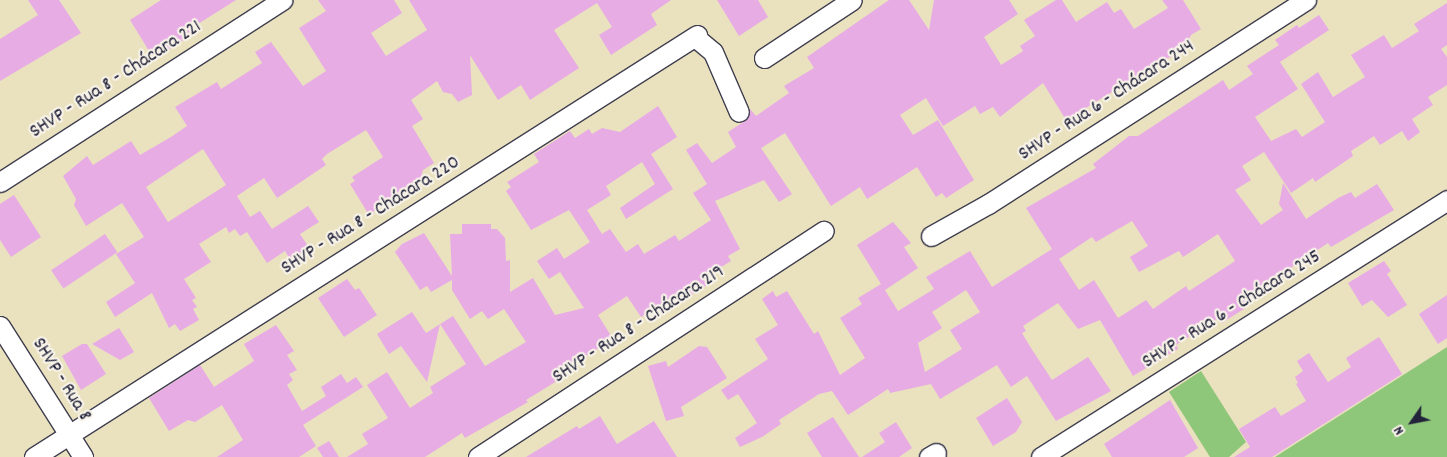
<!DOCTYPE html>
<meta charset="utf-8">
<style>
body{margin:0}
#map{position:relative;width:1447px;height:457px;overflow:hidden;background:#eae1bf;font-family:Dekko,sans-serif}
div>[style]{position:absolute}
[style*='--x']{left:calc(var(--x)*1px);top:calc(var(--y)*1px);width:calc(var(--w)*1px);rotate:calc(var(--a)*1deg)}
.green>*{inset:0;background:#8ec77a}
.building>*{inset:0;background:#e8ace5;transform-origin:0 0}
.roads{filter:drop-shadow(1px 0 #403f4f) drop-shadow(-1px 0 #403f4f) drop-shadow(0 1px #403f4f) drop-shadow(0 -1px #403f4f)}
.minor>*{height:19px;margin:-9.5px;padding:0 9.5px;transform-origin:9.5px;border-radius:9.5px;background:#fff}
span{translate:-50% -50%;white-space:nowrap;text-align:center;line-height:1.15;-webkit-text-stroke:4.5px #f7f3e8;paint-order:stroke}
.street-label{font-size:20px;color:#22223b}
.north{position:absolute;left:1387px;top:397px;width:50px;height:50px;-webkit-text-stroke:4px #f7f3e8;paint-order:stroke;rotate:237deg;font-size:14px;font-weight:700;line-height:20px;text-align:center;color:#22223b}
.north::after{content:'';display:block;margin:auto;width:18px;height:22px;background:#22223b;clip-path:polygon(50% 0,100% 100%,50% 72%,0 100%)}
</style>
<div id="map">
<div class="green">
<div style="clip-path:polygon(1447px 347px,1447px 457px,1275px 457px)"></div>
<div style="clip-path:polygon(1201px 371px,1246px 442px,1229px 457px,1210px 457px,1169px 392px)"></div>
</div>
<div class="building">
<div style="clip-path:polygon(28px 0,59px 0,81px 33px,0 81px,0 39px,38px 15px)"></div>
<div style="clip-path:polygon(161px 0,236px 0,190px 29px,193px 34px,154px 59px,130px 20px)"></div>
<div style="clip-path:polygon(evenodd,318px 0,394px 0,402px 13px,371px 33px,386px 56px,427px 30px,409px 0,671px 0,651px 14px,657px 25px,611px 55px,599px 35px,612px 27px,597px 3px,554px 30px,579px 68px,530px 100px,521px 85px,498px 100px,470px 55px,472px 95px,458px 102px,452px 94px,443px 92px,437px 81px,411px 100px,423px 119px,412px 126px,434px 163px,423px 170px,421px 178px,369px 215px,350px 184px,355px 181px,352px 177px,383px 157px,366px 130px,327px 154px,322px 159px,326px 165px,277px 198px,264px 178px,237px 196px,250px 217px,260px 211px,272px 229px,308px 206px,319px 222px,300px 234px,310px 249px,291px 261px,285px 251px,267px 263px,247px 232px,240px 236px,235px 229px,229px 233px,226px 227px,199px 244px,211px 262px,184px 279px,196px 298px,192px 300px,197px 307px,193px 309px,199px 320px,180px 331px,175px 324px,169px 328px,152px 293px,115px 317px,106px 302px,135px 283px,116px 254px,144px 237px,122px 203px,86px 226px,74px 205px,76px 199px,63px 176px,87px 156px,93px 165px,131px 141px,140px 155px,171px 137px,187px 126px,175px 107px,217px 82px,221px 89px,262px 63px,255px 52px,271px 42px,303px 86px,326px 71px,299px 28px,326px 11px,318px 0,203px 149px,226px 185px,168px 222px,146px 187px,203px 149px)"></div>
<div style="clip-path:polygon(717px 0,758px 0,768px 17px,739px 36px)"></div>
<div style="clip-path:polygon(889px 0,909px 0,929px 30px,934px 0,1009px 0,1018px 14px,984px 37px,1001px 65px,1023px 51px,1020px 46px,1035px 36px,1024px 20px,1056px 0,1062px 0,1076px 22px,1107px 2px,1114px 13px,1121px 9px,1134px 29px,1168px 8px,1162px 0,1183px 0,1201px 29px,1191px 35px,1183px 53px,1168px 58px,1066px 120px,1043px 83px,1000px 117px,993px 107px,980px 114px,975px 106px,943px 126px,926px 98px,900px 115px,913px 135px,938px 120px,974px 180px,946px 198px,942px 193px,936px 197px,917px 167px,867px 199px,860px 187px,831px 206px,785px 133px,761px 148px,792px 194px,779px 202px,764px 180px,715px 201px,740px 249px,728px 256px,731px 261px,703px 278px,707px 285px,679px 303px,677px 300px,657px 313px,655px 308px,641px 317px,627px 296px,598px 315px,613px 339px,554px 376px,557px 381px,526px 400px,528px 402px,465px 438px,462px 433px,425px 457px,347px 457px,368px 444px,362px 434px,388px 418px,367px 385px,387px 372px,410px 408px,433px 393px,430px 387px,466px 364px,440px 324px,427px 382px,401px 346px,389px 354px,377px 334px,412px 312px,426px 333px,453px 316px,485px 366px,526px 342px,504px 309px,488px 319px,482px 311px,470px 319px,452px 290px,452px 280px,431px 292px,427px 286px,420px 290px,395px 252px,402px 244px,424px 233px,452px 276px,450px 234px,462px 234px,462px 224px,491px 224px,491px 229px,497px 229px,505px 238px,506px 261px,510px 260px,510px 292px,533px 278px,555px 315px,584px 308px,560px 272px,549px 279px,537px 261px,557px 248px,564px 259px,590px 242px,569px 210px,531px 230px,506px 191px,511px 187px,507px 182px,539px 162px,534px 154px,570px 131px,575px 138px,589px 129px,592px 134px,602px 128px,620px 132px,658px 106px,677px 137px,651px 154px,673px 189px,626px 219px,620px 208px,655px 184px,642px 162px,606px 186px,611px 195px,587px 210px,602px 234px,610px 229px,626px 252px,638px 244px,644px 254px,675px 235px,679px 241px,711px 220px,693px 193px,707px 184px,686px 150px,697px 143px,712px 163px,736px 147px,728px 132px,748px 119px,750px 109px,756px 116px,789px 93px,784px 86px,814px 68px,807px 57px)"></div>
<div style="clip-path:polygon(evenodd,1447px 3px,1447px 45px,1441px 49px,1447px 57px,1447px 85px,1428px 97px,1433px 105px,1412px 119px,1420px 132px,1408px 141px,1402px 131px,1380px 145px,1374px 136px,1351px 151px,1353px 156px,1328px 173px,1315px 182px,1313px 178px,1291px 193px,1264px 152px,1242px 166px,1251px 180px,1235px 190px,1261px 225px,1283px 210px,1279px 204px,1283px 183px,1306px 219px,1338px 198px,1351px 192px,1355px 198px,1377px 184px,1394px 210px,1331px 247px,1328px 243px,1289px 269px,1291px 273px,1247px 300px,1250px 305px,1222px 323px,1219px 318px,1176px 345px,1178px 349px,1133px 376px,1100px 320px,1078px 329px,1058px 303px,1023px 326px,1026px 331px,1022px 333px,1031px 348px,1052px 380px,1088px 357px,1111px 391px,1056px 421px,1027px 376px,1011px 387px,997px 365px,940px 399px,931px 384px,890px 393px,888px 389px,848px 415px,832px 391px,819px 394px,779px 420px,781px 424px,762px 437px,740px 447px,735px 438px,757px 423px,738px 394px,728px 400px,721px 390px,768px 359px,755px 339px,778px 325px,762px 299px,773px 291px,776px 297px,787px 291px,814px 334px,818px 331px,840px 375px,865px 358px,840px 318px,862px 304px,858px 298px,881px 284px,857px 245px,893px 222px,911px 243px,904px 247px,918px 268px,885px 290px,898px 311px,934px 289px,926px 277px,970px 251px,992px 287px,1052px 249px,1026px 208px,1096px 168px,1093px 164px,1129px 136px,1138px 136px,1223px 80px,1229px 90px,1253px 74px,1247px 66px,1279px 45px,1275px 40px,1297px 25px,1299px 28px,1319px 15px,1329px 30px,1280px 62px,1298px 89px,1255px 117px,1271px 141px,1296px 129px,1302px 137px,1325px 122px,1301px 84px,1318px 72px,1333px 97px,1365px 77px,1351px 55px,1384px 35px,1392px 48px,1419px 31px,1414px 24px,1447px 3px,1132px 221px,1148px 246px,1130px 257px,1139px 272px,1179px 251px,1183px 257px,1218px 234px,1235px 261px,1189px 291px,1186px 286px,1153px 309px,1146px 300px,1118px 318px,1094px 280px,1079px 290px,1059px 259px,1092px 237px,1096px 242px,1132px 221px,1447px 3px,966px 290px,980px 312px,950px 330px,962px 349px,925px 372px,918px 343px,942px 328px,932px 312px,966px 290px)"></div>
<div style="clip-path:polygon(14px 195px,41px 237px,11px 257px,0 240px,0 204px)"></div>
<div style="left:105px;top:234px;width:22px;height:65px;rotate:56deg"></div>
<div style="clip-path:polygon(1384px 261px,1391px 271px,1387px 274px,1407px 305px,1388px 317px,1372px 300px,1362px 306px,1348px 283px)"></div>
<div style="clip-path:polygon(347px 279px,355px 290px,359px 288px,377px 315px,344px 337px,318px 298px)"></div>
<div style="clip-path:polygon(1447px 295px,1447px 338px,1438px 344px,1419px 314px)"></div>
<div style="clip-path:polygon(276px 325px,294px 351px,287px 355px,297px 370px,289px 374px,293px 380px,287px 385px,302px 411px,326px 396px,321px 387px,341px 374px,347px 383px,356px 377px,363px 387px,303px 425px,316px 446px,299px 457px,217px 457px,243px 440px,222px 405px,195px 422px,188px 420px,169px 431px,149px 398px,200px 365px,214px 387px,254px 361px,244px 344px)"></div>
<div style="clip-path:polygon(119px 328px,134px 352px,120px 360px,92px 344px)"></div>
<div style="clip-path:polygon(1379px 337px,1402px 374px,1272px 457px,1234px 457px,1250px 447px,1239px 429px,1275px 407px,1281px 416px,1306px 401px,1296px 384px,1298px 383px,1295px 377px,1303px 371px,1297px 361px,1309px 353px,1328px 382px,1351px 367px,1346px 358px)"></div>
<div style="clip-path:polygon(82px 344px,87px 344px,106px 374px,81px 390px,62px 356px)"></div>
<div style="clip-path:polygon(699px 346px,707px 347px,727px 378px,681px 407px,684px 416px,666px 421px,648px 366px,666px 361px,668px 367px)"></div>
<div style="clip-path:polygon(1007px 398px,1022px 422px,1016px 432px,993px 446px,976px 418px)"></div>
<div style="clip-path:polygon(1170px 400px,1198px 448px,1184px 457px,1112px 457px,1104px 444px)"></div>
<div style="clip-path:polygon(600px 416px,617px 444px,654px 421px,677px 457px,526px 457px,577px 426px,579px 429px)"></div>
<div style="clip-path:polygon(833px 417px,859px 457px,822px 457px,807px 433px)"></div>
<div style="clip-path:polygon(896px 422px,912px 448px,899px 457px,862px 457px,885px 442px,879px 433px)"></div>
<div style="clip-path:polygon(329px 441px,339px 457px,323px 457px,317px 448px)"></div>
</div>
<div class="roads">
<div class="minor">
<div style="--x:695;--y:37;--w:23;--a:40"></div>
<div style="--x:713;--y:52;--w:65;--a:66.6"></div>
<div style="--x:764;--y:58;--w:105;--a:-33.4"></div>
<div style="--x:0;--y:182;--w:336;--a:-32.8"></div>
<div style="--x:931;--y:236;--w:65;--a:-29.3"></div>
<div style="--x:988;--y:204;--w:378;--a:-32.7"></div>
<div style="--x:0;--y:326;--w:155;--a:57.6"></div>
<div style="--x:34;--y:457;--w:786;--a:-32.48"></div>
<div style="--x:478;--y:457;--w:413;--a:-33.2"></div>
<div style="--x:929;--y:457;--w:8;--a:-30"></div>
<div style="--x:1041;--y:457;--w:481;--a:-32.3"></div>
</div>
</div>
<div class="street-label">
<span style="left:116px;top:80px;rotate:-33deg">SHVP - Rua 8 - Chácara 221</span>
<span style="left:1107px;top:101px;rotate:-33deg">SHVP - Rua 6 - Chácara 244</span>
<span style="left:371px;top:216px;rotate:-32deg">SHVP - Rua 8 - Chácara 220</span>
<span style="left:1232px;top:310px;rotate:-32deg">SHVP - Rua 6 - Chácara 245</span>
<span style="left:639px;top:325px;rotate:-33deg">SHVP - Rua 8 - Chácara 219</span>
<span style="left:61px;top:380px;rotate:58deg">SHVP - Rua 8</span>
</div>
<div class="north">N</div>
</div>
